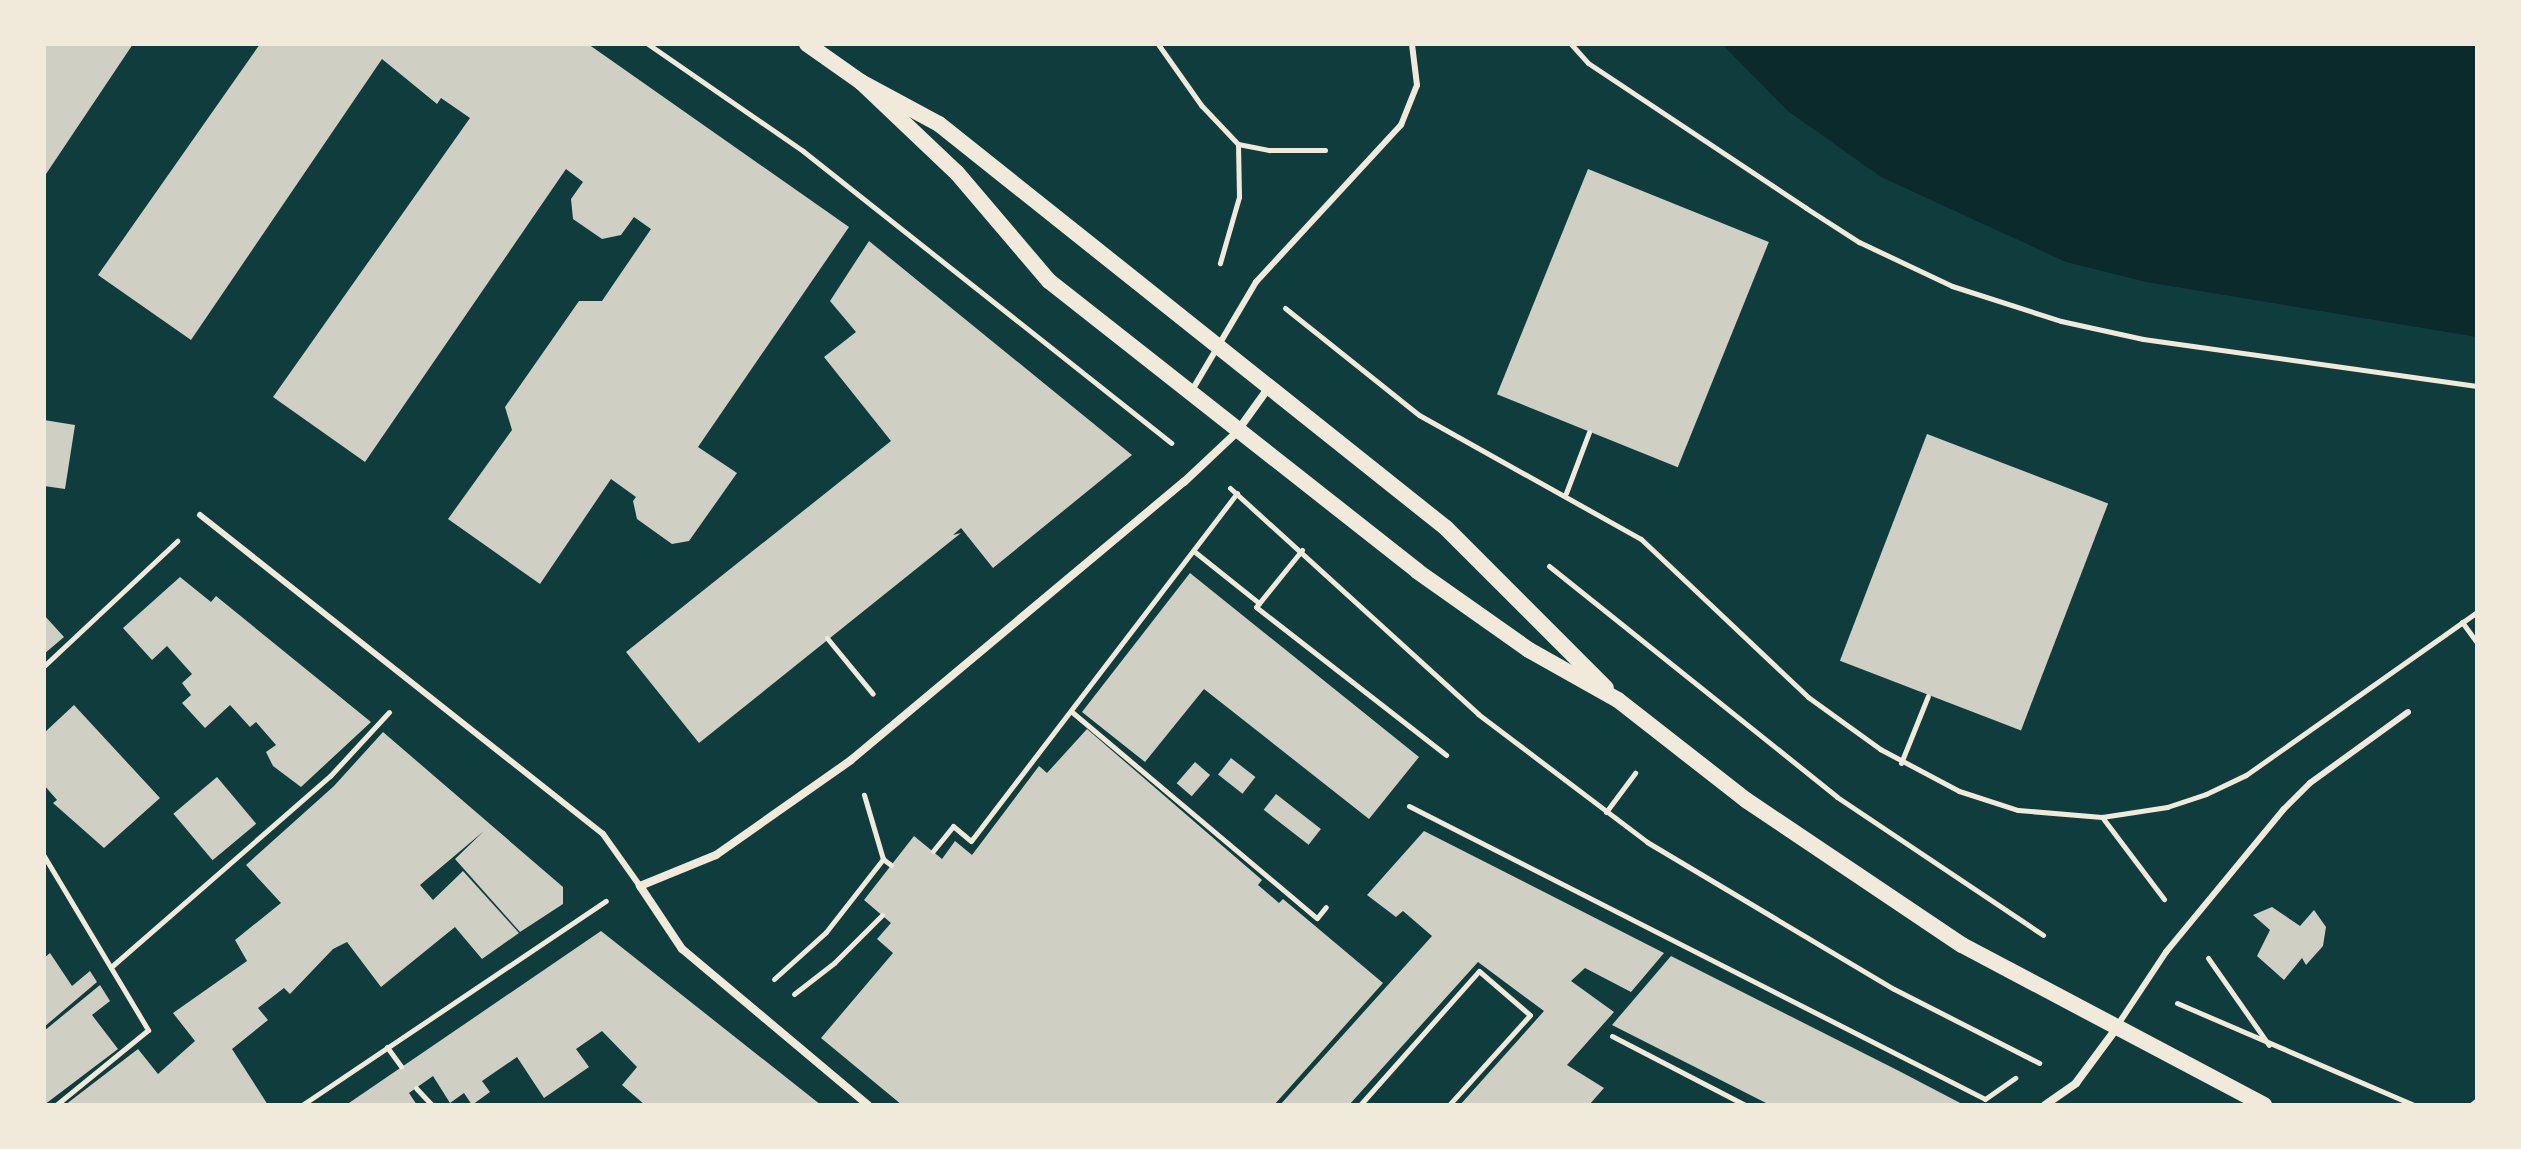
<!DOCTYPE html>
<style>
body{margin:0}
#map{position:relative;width:2521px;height:1149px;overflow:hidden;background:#0f3d3e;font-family:Cabin,sans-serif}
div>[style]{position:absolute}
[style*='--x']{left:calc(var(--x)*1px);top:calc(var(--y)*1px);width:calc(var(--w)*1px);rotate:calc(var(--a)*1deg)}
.water>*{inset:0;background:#0a2a2b}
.building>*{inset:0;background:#cfcfc3;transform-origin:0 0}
.path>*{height:5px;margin:-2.5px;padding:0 2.5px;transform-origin:2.5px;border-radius:2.5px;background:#f1e9da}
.service>*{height:6px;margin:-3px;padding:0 3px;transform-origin:3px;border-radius:3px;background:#f1e9da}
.minor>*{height:8px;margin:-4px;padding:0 4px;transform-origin:4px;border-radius:4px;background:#f1e9da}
.secondary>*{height:16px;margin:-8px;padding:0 8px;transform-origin:8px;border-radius:8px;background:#f1e9da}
span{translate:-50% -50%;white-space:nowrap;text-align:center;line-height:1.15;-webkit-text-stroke:8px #f1e9da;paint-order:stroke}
.frame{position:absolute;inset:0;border:46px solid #f1e9da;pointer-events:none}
</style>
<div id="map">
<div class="water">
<div style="clip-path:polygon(1722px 44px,2477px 44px,2477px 337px,2146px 282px,2066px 262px,1881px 177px,1788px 111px)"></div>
</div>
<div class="building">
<div style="clip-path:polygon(44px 44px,133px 44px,44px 177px)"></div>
<div style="clip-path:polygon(260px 44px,588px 44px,849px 227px,698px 447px,737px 473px,689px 541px,672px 544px,637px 519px,633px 501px,636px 497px,611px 479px,540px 584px,448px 519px,512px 430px,505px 407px,579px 301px,602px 301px,651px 229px,634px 217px,621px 235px,602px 239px,573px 219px,571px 199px,583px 182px,566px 169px,365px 462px,273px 397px,470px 118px,441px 98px,437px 104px,382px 59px,191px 340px,98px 275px)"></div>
<div style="left:1588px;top:169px;width:195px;height:243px;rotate:22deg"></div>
<div style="clip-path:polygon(869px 241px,1132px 455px,993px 568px,961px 528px,953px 535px,961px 533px,699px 743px,626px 652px,891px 441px,824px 357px,856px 332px,830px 301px)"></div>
<div style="clip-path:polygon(44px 420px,75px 425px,65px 489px,44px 486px)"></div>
<div style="left:1927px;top:434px;width:194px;height:243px;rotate:21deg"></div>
<div style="clip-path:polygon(1190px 573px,1419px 757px,1369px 819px,1204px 689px,1145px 762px,1082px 712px)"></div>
<div style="clip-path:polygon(180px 577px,211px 602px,216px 596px,371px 722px,301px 787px,273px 766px,266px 752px,276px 745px,256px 722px,250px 727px,230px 705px,205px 728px,182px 703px,191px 695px,182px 683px,192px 674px,167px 646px,152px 660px,123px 628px)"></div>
<div style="clip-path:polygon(44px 615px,64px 637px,44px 654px)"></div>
<div style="clip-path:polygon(74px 705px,160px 798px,104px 848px,53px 803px,57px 800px,44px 785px,44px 733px)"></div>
<div style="clip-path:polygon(1087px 729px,1262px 880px,1258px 885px,1279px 903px,1283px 899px,1383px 983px,1274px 1105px,902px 1105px,821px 1038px,893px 953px,877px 939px,891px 923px,864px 900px,914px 836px,942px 859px,955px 841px,972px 855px,1039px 766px,1047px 773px)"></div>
<div style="clip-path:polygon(383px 732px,563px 887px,563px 904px,520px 932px,455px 859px,484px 831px,420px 885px,433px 900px,463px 871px,519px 933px,482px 959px,455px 927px,381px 987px,347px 942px,333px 949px,290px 994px,284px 988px,258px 1008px,268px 1020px,232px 1049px,268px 1105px,65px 1105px,138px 1049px,158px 1074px,195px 1041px,173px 1013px,247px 961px,235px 940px,281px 903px,246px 865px,334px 786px)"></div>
<div style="left:1231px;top:758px;width:31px;height:21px;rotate:38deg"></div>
<div style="left:1195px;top:762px;width:20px;height:28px;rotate:41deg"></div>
<div style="left:217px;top:777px;width:61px;height:57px;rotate:50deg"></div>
<div style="left:1276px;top:794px;width:57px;height:20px;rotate:38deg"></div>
<div style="clip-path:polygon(1424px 831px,1664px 953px,1631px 992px,1585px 968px,1571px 981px,1614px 1012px,1567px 1065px,1604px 1088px,1589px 1105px,1460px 1105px,1544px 1011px,1478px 962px,1349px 1105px,1280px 1105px,1432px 936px,1403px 911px,1396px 917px,1367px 895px)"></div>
<div style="clip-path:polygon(2272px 907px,2300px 926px,2314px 910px,2326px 927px,2323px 946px,2306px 965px,2302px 958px,2284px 980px,2257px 956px,2270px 930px,2253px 915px)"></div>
<div style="clip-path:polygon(601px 931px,821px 1105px,645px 1105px,622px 1085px,637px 1067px,602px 1031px,576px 1049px,589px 1067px,544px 1098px,517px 1057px,482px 1081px,490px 1092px,472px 1105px,464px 1093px,450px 1103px,433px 1076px,409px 1093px,417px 1105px,346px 1105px)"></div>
<div style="clip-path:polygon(50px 953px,72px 986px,90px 971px,97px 982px,44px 1027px,44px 958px)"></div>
<div style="clip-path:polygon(1671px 956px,1899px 1071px,1964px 1105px,1770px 1105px,1612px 1025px)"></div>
<div style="clip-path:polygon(100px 985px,110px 1001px,92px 1015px,118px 1049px,44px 1105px,44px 1031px)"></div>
</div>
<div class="path">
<div style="--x:648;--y:44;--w:188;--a:34.6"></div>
<div style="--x:803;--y:151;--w:470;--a:38.4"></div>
<div style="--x:1158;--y:44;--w:75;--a:54.8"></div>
<div style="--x:1201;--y:105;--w:54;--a:46.5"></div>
<div style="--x:1238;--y:144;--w:53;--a:88.9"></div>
<div style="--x:1239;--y:197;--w:69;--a:106.1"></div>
<div style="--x:1571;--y:44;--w:25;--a:48"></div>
<div style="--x:1588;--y:63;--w:262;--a:33.6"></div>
<div style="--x:1806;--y:208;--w:63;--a:32.7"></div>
<div style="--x:1859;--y:242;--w:103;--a:25.3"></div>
<div style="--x:1952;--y:286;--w:114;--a:17.8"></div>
<div style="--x:2061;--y:321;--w:84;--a:12.4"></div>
<div style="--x:2143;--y:339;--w:337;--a:8"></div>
<div style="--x:1238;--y:144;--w:32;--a:11"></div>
<div style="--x:1269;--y:150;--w:56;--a:0"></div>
<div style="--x:1285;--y:308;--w:171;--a:38.6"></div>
<div style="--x:1419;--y:415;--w:254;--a:29.2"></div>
<div style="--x:1641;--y:539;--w:230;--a:43.4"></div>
<div style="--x:1808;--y:697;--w:89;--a:35.8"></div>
<div style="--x:1880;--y:749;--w:89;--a:28"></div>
<div style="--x:1959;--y:791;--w:62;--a:17.9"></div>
<div style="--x:2018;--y:810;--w:84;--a:4.8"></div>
<div style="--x:2102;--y:817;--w:66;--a:-8.7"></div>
<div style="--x:2167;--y:807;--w:41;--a:-18.4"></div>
<div style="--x:2206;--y:794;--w:44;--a:-25.4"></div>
<div style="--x:2246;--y:775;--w:283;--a:-35.2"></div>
<div style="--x:1230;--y:488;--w:336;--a:42.3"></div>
<div style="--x:1478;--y:714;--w:212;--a:37.1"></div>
<div style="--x:1647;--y:842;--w:287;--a:30.8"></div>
<div style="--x:1894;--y:989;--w:163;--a:27"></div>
<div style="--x:1566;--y:493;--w:65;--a:-69.3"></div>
<div style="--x:1302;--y:550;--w:73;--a:128.9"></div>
<div style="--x:1256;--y:607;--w:241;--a:37.9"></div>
<div style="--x:1195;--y:552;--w:82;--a:38.6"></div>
<div style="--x:1549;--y:566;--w:369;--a:38.7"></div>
<div style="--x:1837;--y:797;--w:248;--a:33.8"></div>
<div style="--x:2462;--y:622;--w:26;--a:54"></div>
<div style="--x:827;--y:638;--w:72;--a:50.6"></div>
<div style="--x:44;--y:666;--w:183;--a:-43.2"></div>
<div style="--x:1072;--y:712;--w:320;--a:40.1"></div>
<div style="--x:1317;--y:918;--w:14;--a:-51"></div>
<div style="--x:1901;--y:763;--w:72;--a:-68.1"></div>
<div style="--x:1409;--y:806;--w:646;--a:26.96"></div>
<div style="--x:1985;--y:1099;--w:37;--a:-35"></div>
<div style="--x:1606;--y:812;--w:49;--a:-53.4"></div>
<div style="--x:2102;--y:817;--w:103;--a:52.9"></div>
<div style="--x:933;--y:851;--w:32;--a:-51"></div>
<div style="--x:953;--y:826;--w:23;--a:40"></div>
<div style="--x:971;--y:841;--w:438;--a:-52.6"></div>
<div style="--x:44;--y:856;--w:203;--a:59.1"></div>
<div style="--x:148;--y:1030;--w:119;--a:140.8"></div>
<div style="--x:883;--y:859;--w:10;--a:37"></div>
<div style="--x:2208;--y:958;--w:106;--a:55"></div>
<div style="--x:111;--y:967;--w:291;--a:-41.1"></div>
<div style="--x:330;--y:776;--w:87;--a:-47.3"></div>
<div style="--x:774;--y:979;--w:70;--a:-42.1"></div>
<div style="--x:826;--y:932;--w:93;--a:-52"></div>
<div style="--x:883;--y:859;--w:67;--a:-106.5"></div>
<div style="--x:794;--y:994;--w:51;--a:-37.8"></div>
<div style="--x:834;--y:963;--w:68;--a:-45"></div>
<div style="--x:2177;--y:1003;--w:258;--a:23.3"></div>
<div style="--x:1612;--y:1036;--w:150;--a:27.4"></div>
<div style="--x:387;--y:1047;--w:24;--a:54"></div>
<div style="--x:416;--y:1088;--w:23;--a:47"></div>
<div style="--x:302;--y:1105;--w:366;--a:-33.9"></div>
<div style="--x:1360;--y:1105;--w:179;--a:-48.4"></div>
<div style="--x:1479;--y:971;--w:67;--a:40.8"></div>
<div style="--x:1530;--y:1015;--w:121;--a:132"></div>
<div style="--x:2471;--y:1105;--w:8;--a:-40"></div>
</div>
<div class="service">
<div style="--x:1191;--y:392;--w:128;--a:-59.4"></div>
<div style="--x:1256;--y:282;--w:214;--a:-47.3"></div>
<div style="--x:1401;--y:125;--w:43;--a:-68.2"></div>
<div style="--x:1417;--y:85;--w:41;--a:-97"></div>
<div style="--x:200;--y:515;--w:514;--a:38.36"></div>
<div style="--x:603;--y:834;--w:64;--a:54.6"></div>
<div style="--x:2117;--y:1026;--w:89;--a:-56.5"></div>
<div style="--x:2166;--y:952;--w:185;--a:-50.5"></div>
<div style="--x:2284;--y:809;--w:37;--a:-45"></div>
<div style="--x:2310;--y:783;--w:121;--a:-35.9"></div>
</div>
<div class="minor">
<div style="--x:868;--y:1105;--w:243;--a:-140"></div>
<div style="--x:682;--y:949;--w:76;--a:-123.7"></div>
<div style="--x:640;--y:886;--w:82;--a:-22.2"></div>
<div style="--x:716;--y:855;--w:165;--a:-35.1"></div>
<div style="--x:851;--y:760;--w:434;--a:-39.9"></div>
<div style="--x:1184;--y:482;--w:71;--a:-43.3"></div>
<div style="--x:1236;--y:433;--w:57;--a:-54.3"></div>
<div style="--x:2045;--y:1105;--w:38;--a:-35"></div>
<div style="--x:2076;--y:1083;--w:67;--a:-53.5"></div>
</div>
<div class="secondary">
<div style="--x:807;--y:44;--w:66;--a:35.1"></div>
<div style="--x:861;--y:82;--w:89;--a:28.3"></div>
<div style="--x:939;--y:124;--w:648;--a:38.55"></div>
<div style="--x:1446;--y:528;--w:226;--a:45"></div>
<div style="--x:861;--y:82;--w:132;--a:43.5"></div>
<div style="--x:957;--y:173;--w:142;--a:49.6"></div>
<div style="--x:1049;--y:281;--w:469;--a:38.2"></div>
<div style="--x:1417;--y:571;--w:137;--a:35.2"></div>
<div style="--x:1529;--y:650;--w:102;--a:29.3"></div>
<div style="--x:1618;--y:700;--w:162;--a:38"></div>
<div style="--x:1746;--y:800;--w:260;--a:33.9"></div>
<div style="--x:1962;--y:945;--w:342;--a:27.9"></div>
</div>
<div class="frame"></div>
</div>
